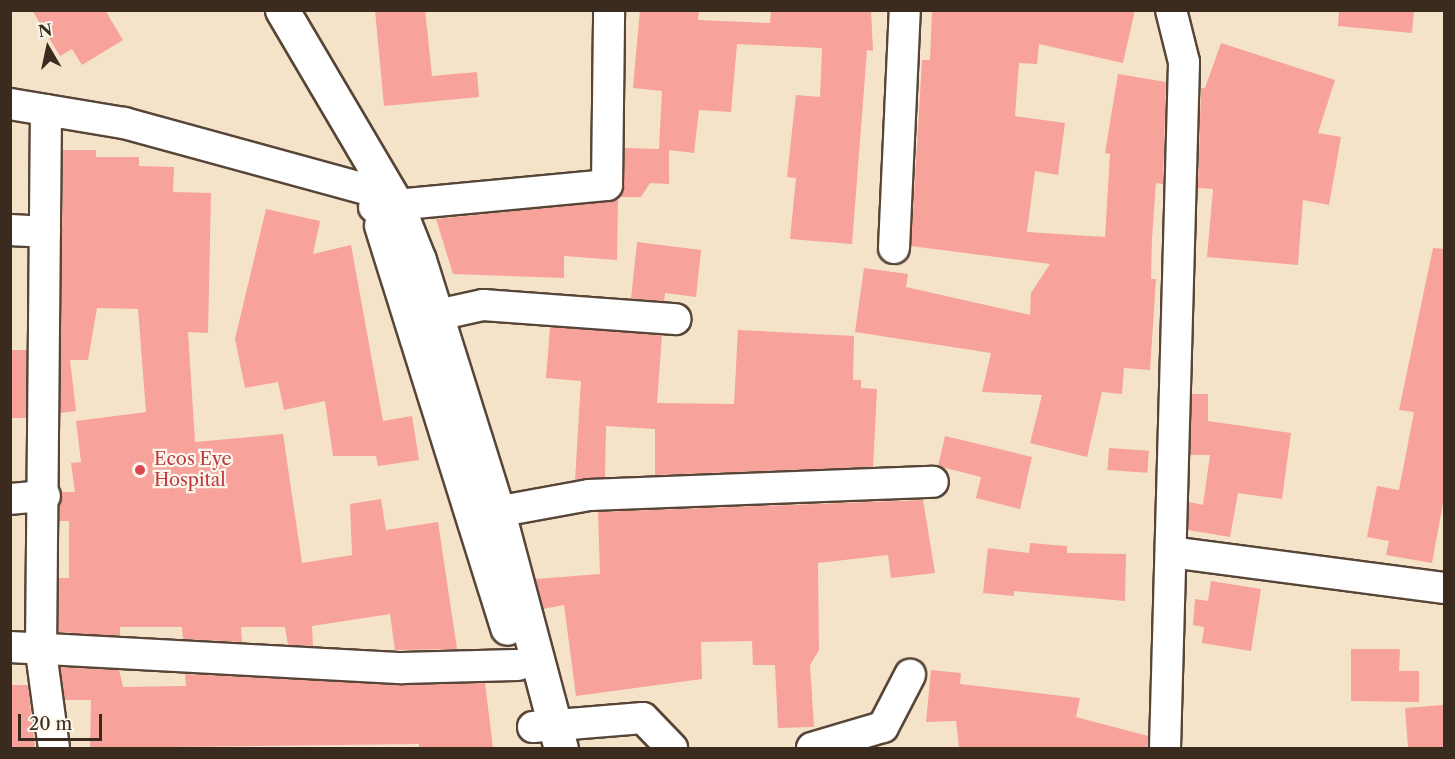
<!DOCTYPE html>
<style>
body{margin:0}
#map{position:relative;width:1455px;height:759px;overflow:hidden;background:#f5e3c9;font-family:"Libre Caslon Text",serif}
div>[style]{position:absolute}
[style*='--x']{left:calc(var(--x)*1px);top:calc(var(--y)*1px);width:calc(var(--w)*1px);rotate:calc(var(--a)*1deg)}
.building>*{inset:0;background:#f7a29b;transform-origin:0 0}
.roads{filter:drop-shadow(2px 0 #574638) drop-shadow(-2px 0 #574638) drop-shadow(0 2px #574638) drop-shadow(0 -2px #574638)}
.minor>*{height:30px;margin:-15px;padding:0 15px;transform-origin:15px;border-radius:15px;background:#fff}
.tertiary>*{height:33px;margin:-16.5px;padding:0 16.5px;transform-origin:16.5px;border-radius:16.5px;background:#fff}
.dots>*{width:16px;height:16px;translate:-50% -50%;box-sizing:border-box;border:3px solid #fbf7ec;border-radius:50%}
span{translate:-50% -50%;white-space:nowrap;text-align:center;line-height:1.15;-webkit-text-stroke:4.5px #fbf7ec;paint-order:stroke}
.health-label{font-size:18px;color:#be3a42}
.left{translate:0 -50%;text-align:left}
.frame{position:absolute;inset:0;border:12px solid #3b2a1e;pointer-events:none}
.north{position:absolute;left:18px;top:18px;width:60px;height:60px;-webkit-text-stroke:4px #fbf7ec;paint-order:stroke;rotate:351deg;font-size:16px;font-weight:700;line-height:24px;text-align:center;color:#3b2a1e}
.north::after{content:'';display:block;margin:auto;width:21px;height:27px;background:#3b2a1e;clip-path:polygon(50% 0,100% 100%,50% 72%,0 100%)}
.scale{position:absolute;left:18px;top:714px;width:84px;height:27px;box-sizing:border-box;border:3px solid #3b2a1e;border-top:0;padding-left:8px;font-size:18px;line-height:21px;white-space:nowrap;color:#3b2a1e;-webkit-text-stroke:4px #fbf7ec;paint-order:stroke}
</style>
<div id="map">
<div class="building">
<div style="clip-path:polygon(32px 10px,105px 10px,123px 40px,82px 65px,72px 49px,60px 56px)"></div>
<div style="clip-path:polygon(375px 10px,425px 10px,432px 76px,477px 72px,479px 97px,384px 106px)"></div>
<div style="clip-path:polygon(640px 10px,699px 10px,698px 20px,770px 23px,771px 10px,871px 10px,873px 51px,867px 50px,852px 244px,790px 239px,796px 178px,787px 177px,796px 95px,820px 97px,822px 48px,737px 44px,731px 112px,699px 110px,694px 153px,669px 150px,669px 184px,650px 183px,641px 197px,619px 197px,625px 148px,659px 149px,662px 91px,633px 88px)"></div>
<div style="clip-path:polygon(932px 10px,1135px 10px,1123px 63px,1039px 44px,1037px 64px,1019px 63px,1015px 116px,1065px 123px,1058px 175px,1035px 171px,1027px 232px,1105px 237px,1110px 154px,1105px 153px,1118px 74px,1166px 82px,1163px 184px,1156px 183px,1152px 239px,1151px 279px,1156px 279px,1150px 370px,1124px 368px,1122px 394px,1102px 392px,1087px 457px,1030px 443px,1042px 395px,982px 392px,991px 353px,855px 332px,864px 268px,908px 274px,906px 287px,1030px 315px,1031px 293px,1050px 264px,911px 246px,922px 60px,930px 60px)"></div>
<div style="clip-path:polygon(1339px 10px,1414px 10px,1412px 33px,1338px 26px)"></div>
<div style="clip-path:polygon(1221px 43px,1335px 80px,1318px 133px,1341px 137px,1329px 205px,1303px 200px,1298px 265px,1207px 257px,1213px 189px,1198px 188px,1201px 88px,1205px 88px)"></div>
<div style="clip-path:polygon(63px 150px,96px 150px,96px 157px,139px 157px,139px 166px,174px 167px,173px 192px,211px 193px,208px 333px,188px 332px,195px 442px,283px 434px,302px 563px,352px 555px,350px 504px,381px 499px,386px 530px,438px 522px,457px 649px,395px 650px,390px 614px,312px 626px,313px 646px,288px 645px,285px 627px,241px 627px,242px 642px,183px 639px,182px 627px,120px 627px,120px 636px,58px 632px,59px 578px,69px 578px,69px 521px,59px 521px,60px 505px,62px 492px,75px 492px,71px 463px,81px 462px,76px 421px,146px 412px,138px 309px,97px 308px,88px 360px,70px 360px,76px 411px,60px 413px)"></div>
<div style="clip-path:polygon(618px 200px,617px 260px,564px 256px,564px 278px,453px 274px,436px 219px)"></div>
<div style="clip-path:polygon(266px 209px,320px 221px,313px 254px,351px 245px,383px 421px,412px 416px,419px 460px,378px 466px,376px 456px,333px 456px,325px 401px,284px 410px,278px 382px,245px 388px,235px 339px)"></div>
<div style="clip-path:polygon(637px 242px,701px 250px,696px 297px,665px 293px,664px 301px,631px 299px)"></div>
<div style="clip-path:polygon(1433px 248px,1444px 249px,1444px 498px,1432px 563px,1386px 555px,1389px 541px,1367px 537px,1377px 486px,1399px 490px,1414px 412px,1399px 410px)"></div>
<div style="clip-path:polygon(550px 327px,662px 335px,657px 403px,734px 404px,738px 330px,854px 336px,853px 380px,861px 380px,861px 388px,877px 389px,873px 467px,655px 475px,655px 429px,606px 426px,605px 477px,575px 480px,581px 381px,546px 378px)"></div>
<div style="left:10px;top:350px;width:17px;height:68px"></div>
<div style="clip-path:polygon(1192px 394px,1208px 394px,1208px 421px,1291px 433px,1282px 499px,1238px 493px,1230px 537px,1188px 530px,1189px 502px,1203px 505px,1210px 455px,1190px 455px)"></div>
<div style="clip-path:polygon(945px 436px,1032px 457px,1020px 509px,976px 498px,981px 477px,938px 466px)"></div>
<div style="left:1109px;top:448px;width:40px;height:22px;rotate:4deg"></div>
<div style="clip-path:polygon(923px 500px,935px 573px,891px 578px,888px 555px,818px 563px,819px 650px,810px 665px,814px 727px,778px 728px,775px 665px,753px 665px,752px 641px,701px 642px,702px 679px,576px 696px,564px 605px,543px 609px,535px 579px,600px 574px,598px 512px)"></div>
<div style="clip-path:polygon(1030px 543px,1067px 546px,1067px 553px,1126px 554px,1125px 601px,1014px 591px,1014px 596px,983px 593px,988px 548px,1029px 553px)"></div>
<div style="clip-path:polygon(1211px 581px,1261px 589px,1251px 651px,1202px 643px,1204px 627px,1193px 625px,1195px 599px,1208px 601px)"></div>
<div style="clip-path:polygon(1351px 649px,1400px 649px,1399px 671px,1419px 671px,1419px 702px,1351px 701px)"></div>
<div style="clip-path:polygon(60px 667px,119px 670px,123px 687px,186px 686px,185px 674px,401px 685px,485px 683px,493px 748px,419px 748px,419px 744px,90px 748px,91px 700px,65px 700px)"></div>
<div style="clip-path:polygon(931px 670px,961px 673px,960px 684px,1080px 698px,1076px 717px,1148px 736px,1148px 748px,959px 748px,956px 721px,926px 722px)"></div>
<div style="clip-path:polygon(10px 685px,28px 685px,35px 748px,10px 748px)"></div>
<div style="clip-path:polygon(1444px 705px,1444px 748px,1408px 748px,1405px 708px)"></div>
</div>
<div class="roads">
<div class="minor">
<div style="--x:10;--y:104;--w:116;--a:9.5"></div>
<div style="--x:124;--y:123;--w:247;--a:15.3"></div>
<div style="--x:46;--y:110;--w:542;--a:90.53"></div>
<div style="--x:41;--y:652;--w:97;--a:82.3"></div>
<div style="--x:374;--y:207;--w:234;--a:-5.4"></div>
<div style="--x:607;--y:185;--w:175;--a:-89.3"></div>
<div style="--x:10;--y:230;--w:35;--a:3"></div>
<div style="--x:894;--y:248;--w:238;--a:-87.4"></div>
<div style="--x:415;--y:320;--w:70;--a:-12.4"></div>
<div style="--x:483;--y:305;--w:193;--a:4.2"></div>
<div style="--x:10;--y:499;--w:35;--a:-5"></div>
<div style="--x:474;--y:516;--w:117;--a:-10.3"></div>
<div style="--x:589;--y:495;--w:344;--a:-2.2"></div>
<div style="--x:1171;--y:552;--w:275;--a:7.5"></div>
<div style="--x:10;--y:647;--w:393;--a:3.1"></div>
<div style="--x:402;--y:668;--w:116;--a:-1.5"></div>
<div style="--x:533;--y:727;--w:110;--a:-4.7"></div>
<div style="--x:643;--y:718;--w:42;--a:46"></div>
<div style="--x:812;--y:748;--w:74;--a:-16.5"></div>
<div style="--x:883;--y:727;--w:59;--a:-62.6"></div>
<div style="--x:1165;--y:748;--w:686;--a:-88.41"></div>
<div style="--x:1184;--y:62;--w:54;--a:-104"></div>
</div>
<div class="tertiary">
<div style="--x:282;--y:10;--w:226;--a:59.5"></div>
<div style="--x:397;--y:205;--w:59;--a:68.2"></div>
<div style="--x:419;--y:260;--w:264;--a:72.6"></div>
<div style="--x:498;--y:512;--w:244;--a:75.1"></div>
<div style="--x:381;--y:225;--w:422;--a:72.6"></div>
</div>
</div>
<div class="dots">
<div style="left:140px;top:470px;background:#e0444e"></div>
</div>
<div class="health-label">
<span class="left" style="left:154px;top:470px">Ecos Eye<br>Hospital</span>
</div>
<div class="frame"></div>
<div class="north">N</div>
<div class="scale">20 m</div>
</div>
